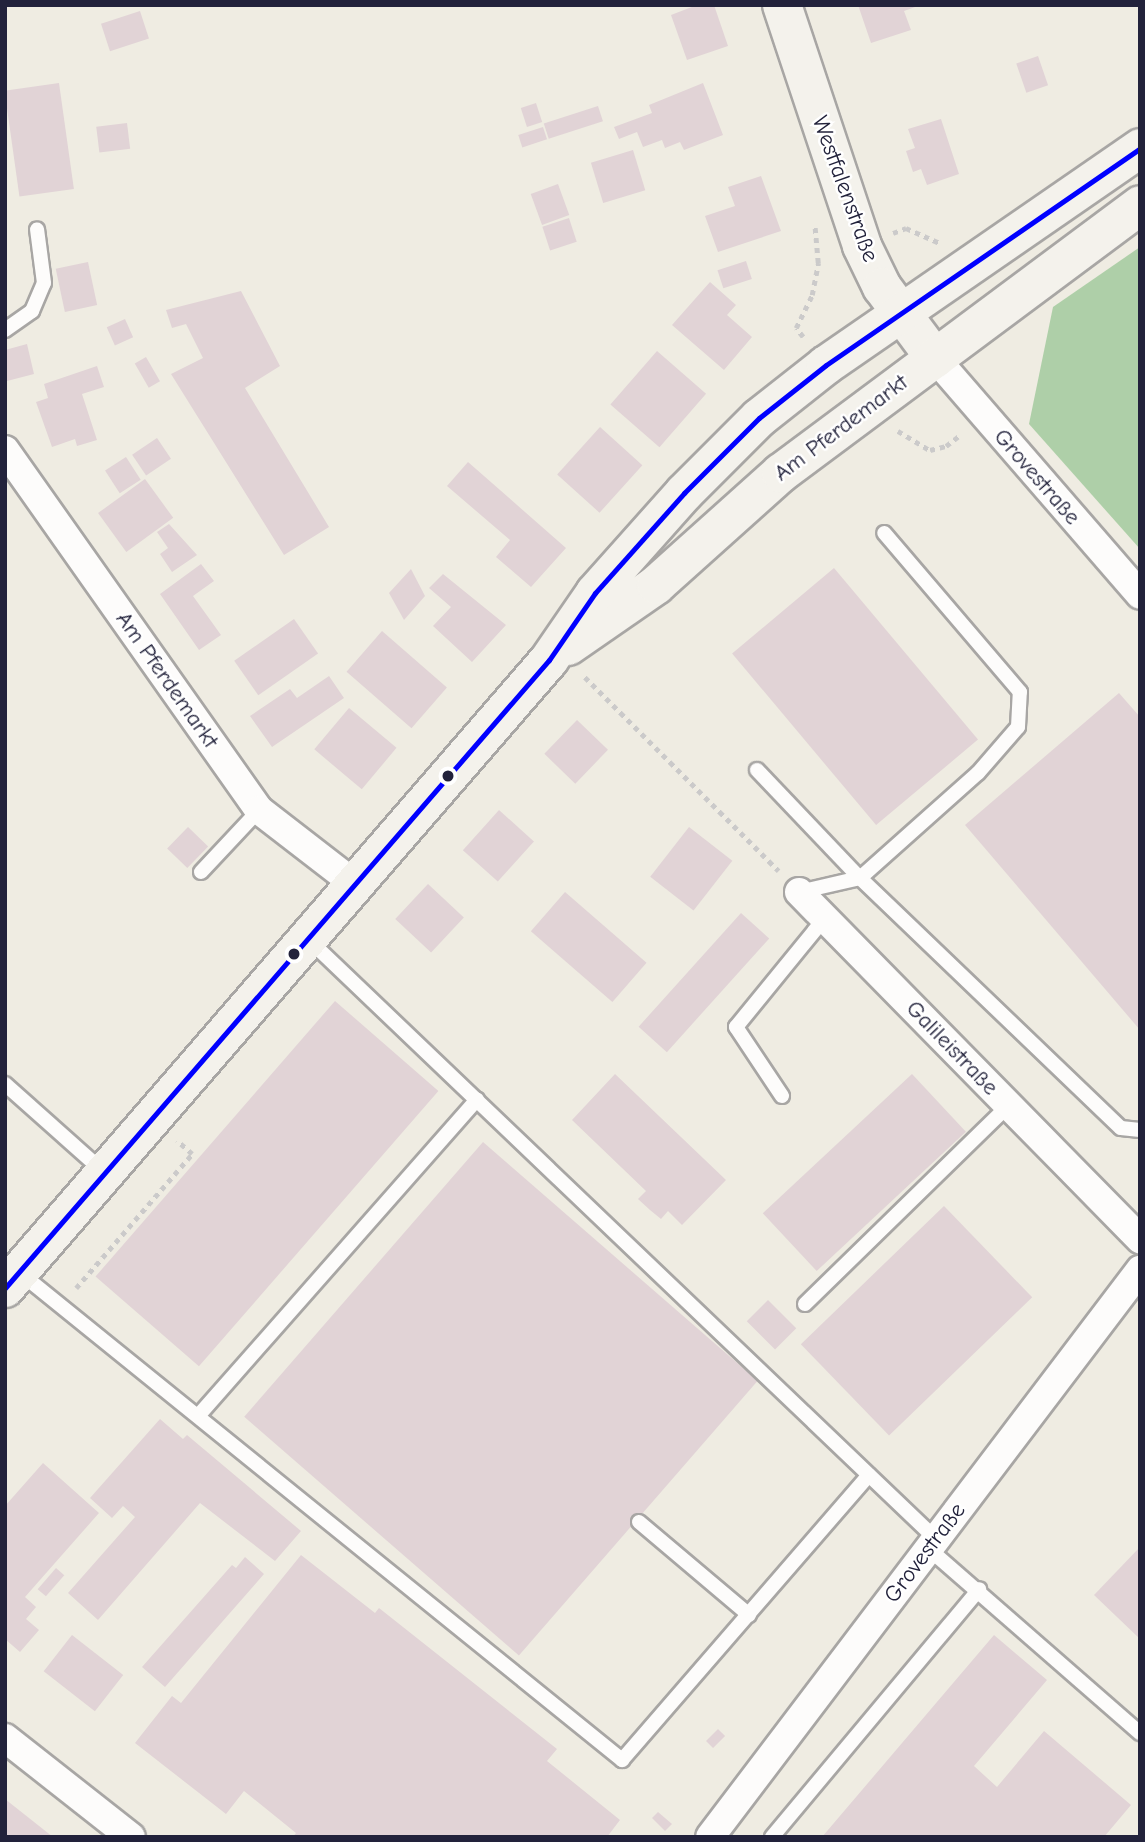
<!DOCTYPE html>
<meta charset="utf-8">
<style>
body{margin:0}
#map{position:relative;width:1145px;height:1842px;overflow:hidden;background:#efece2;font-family:"Comic Neue",sans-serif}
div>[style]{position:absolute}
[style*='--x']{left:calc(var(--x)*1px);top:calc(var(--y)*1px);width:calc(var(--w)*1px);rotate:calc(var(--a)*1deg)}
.forest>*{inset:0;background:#aecfa8}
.building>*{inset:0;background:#e1d3d6;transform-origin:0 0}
.path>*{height:4.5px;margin-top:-2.25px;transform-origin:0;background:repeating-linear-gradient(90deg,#cbcaca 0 5px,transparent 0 10px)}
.roads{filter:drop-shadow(2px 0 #a8a6a4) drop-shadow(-2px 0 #a8a6a4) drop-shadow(0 2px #a8a6a4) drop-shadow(0 -2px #a8a6a4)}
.lane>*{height:14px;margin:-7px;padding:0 7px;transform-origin:7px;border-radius:7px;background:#fdfcfb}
.street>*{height:28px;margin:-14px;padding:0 14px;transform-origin:14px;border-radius:14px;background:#fdfcfb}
.secondary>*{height:38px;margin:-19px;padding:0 19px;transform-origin:19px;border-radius:19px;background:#f4f2ec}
.bus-1>*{height:5px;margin:-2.5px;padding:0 2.5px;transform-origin:2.5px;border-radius:2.5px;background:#00f}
.dots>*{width:19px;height:19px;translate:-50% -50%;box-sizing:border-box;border:4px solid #fff;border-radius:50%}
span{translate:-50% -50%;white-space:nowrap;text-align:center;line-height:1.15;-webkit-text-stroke:5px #fff;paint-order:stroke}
.street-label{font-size:23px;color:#22223b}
.frame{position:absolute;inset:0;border:7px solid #22223b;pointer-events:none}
</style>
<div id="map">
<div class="forest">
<div style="clip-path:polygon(1140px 247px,1140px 549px,1029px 424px,1053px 307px)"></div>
</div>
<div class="building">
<div style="clip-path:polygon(697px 5px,714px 5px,728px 46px,687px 60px,671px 15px)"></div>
<div style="clip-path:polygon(858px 5px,918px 5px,918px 6px,904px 11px,911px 30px,871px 43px)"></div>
<div style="left:140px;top:11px;width:29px;height:41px;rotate:72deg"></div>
<div style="left:1038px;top:56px;width:31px;height:23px;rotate:71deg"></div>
<div style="left:59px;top:83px;width:107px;height:55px;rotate:82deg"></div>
<div style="clip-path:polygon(703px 83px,723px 135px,684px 150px,680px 142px,665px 148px,662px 140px,643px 147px,637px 132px,619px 139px,614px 127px,652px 113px,649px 105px)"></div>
<div style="left:536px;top:103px;width:20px;height:16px;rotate:72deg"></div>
<div style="left:598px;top:106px;width:16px;height:57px;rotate:72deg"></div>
<div style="clip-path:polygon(941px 119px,959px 174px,927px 185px,921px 169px,913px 172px,906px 151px,915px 148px,908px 129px)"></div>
<div style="left:127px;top:123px;width:26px;height:31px;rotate:83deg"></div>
<div style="left:543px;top:127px;width:13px;height:26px;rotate:72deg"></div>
<div style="left:633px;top:150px;width:42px;height:44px;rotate:73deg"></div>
<div style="clip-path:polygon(761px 176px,781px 231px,718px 252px,705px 216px,735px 206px,728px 187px)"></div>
<div style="left:558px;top:184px;width:33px;height:29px;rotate:70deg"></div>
<div style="left:569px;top:218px;width:25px;height:28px;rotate:72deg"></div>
<div style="left:746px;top:261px;width:19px;height:30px;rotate:72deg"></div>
<div style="left:88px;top:262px;width:44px;height:33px;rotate:78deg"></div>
<div style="clip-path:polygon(710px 282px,736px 305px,727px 315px,752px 337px,724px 370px,672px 325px)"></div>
<div style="clip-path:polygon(241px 291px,280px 366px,245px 388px,329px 527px,284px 555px,171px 374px,203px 358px,186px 324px,172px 328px,166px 310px)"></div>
<div style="left:125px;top:319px;width:20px;height:20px;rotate:66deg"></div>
<div style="clip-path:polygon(27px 344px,34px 374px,7px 381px,5px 350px)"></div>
<div style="left:657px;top:351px;width:65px;height:71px;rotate:41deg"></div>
<div style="left:146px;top:357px;width:28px;height:13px;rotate:60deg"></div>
<div style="clip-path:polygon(97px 366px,104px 387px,82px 394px,97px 440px,77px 446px,75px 439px,52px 447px,36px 402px,48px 398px,44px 384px)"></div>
<div style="left:600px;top:427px;width:57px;height:64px;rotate:42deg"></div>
<div style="left:157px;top:438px;width:25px;height:30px;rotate:56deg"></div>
<div style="left:126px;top:457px;width:27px;height:25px;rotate:57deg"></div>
<div style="clip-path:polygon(468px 462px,566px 548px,531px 587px,496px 557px,510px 540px,447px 486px)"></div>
<div style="left:145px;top:479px;width:48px;height:58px;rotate:54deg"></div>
<div style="clip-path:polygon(169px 524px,197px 555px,172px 572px,160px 554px,168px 548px,157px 532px)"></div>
<div style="clip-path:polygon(201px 564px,214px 581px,193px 596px,221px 635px,199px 650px,160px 594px)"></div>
<div style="left:834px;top:568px;width:224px;height:133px;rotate:50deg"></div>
<div style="clip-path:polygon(411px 569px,425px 596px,404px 620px,389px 593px)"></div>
<div style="clip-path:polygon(443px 574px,506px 625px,472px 662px,433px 626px,451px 607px,429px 588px)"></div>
<div style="left:294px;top:619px;width:42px;height:73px;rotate:55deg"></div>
<div style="left:382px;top:631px;width:86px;height:54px;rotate:41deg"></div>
<div style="clip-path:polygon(329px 676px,344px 698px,272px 747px,250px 716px,290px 689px,297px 698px)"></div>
<div style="clip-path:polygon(1119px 693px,1140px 717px,1140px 1030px,965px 825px)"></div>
<div style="left:349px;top:708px;width:62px;height:54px;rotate:40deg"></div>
<div style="left:577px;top:720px;width:43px;height:47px;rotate:44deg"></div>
<div style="left:499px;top:810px;width:47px;height:54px;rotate:42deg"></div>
<div style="left:188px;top:827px;width:28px;height:30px;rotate:44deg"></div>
<div style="left:689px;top:827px;width:55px;height:63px;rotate:38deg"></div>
<div style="left:428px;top:884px;width:49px;height:48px;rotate:43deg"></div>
<div style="left:565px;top:892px;width:108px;height:52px;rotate:41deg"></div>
<div style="left:741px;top:913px;width:38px;height:153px;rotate:42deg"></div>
<div style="left:335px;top:1001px;width:137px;height:365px;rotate:41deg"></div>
<div style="clip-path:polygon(615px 1074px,726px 1180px,682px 1225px,668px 1211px,661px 1219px,650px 1210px,638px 1199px,646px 1191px,572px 1120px)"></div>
<div style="left:912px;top:1074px;width:79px;height:204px;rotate:47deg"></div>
<div style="left:483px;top:1142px;width:364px;height:364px;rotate:41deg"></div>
<div style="left:944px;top:1206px;width:127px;height:199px;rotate:46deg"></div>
<div style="left:768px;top:1300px;width:40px;height:30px;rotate:45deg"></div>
<div style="clip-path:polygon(160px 1419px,183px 1439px,187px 1435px,301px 1531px,275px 1561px,200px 1503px,98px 1620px,68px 1593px,135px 1517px,123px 1506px,112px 1518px,90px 1498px)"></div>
<div style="clip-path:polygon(43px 1463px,99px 1513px,25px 1597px,36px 1607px,26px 1619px,39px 1630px,20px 1652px,5px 1639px,5px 1506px)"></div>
<div style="clip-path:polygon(1140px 1547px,1140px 1639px,1094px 1595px)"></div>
<div style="clip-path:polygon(301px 1555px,375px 1613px,379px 1608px,557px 1749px,547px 1761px,620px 1820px,607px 1837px,293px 1837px,296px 1833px,244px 1791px,226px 1814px,135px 1743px,172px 1696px,181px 1703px)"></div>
<div style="clip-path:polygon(245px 1557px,264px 1574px,165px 1687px,142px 1667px,232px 1565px,236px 1568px)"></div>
<div style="left:56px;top:1568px;width:11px;height:28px;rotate:41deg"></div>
<div style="left:72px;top:1635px;width:65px;height:46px;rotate:38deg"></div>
<div style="clip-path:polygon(994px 1635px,1047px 1680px,974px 1766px,997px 1787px,1044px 1731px,1131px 1805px,1104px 1837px,822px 1837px)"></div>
<div style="left:718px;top:1729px;width:10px;height:17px;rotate:45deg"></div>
<div style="clip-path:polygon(5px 1799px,53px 1837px,5px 1837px)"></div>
<div style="clip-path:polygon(658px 1812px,672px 1824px,665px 1831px,652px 1818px)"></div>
</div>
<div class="path">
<div style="--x:893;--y:233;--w:14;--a:-21"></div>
<div style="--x:906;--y:228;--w:36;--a:24"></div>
<div style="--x:803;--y:337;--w:11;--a:-128"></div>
<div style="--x:796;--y:328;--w:37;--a:-64"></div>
<div style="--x:812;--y:295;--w:33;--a:-79"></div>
<div style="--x:818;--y:263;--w:37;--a:-95"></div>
<div style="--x:898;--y:431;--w:37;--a:31"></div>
<div style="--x:930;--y:450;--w:16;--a:-14"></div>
<div style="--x:946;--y:446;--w:18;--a:-38"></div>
<div style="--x:585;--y:677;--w:274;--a:45"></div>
<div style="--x:76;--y:1288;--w:177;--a:-49.1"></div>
<div style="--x:192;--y:1154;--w:20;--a:-139"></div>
</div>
<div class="roads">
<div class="lane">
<div style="--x:5;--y:330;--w:33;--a:-35"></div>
<div style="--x:32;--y:311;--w:30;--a:-67"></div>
<div style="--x:44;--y:283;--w:54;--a:-97.4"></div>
<div style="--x:757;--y:770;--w:149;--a:46.4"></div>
<div style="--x:860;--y:878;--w:361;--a:43.8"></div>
<div style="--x:1121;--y:1128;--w:19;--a:6"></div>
<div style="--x:201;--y:872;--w:85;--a:-46.9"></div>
<div style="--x:799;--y:892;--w:63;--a:-12.9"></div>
<div style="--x:860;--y:878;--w:158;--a:-41.7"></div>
<div style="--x:978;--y:773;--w:61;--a:-49"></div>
<div style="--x:1018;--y:727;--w:35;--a:-87"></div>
<div style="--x:1020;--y:692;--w:209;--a:-130.5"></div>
<div style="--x:309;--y:940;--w:867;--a:43.69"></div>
<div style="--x:5;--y:1084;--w:134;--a:41.7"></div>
<div style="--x:782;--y:1096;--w:83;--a:-123.7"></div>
<div style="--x:736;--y:1027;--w:141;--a:-50.8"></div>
<div style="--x:19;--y:1272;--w:776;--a:38.98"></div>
<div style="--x:622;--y:1760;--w:377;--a:-49.1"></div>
<div style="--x:805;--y:1304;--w:285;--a:-44.3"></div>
<div style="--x:198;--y:1416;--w:422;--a:-48.6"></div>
<div style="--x:639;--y:1522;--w:144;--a:40.2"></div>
<div style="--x:929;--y:1549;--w:280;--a:41.1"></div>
<div style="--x:772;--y:1837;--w:323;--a:-50.1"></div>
</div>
<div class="street">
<div style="--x:935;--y:358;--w:313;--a:49.1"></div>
<div style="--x:5;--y:450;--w:441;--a:54.8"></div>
<div style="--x:259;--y:810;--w:123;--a:37.7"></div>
<div style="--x:799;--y:892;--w:487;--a:45.5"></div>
<div style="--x:5;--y:1738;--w:160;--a:38.2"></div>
<div style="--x:710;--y:1837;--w:712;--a:-52.82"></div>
</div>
<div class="secondary">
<div style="--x:782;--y:5;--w:254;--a:71.6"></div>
<div style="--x:862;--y:246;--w:46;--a:64"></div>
<div style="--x:882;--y:287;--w:89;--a:53.3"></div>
<div style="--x:568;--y:646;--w:107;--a:-34.7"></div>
<div style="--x:656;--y:585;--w:168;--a:-41.9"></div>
<div style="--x:781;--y:473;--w:448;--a:-36.7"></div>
<div style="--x:5;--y:1288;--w:831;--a:-49.1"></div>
<div style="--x:549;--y:660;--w:81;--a:-55.5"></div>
<div style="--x:595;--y:593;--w:134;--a:-48.3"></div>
<div style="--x:684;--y:493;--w:106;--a:-45"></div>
<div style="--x:759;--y:418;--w:85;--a:-38.3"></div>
<div style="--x:826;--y:365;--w:382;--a:-34.6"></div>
</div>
</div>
<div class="bus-1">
<div style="--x:5;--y:1288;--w:831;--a:-49.1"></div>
<div style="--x:549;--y:660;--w:81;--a:-55.5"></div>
<div style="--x:595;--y:593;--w:134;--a:-48.3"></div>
<div style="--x:684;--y:493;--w:106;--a:-45"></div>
<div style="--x:759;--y:418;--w:85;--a:-38.3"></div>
<div style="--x:826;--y:365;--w:382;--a:-34.6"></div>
</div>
<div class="dots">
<div style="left:448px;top:776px;background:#22223b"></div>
<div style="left:294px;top:954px;background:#22223b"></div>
</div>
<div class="street-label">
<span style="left:845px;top:189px;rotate:70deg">Westfalenstraße</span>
<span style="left:841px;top:428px;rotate:-37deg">Am Pferdemarkt</span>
<span style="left:1037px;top:477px;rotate:49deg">Grovestraße</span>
<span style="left:167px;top:680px;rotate:55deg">Am Pferdemarkt</span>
<span style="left:952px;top:1048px;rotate:46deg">Galileistraße</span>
<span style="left:925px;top:1553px;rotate:-53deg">Grovestraße</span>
</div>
<div class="frame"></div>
</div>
